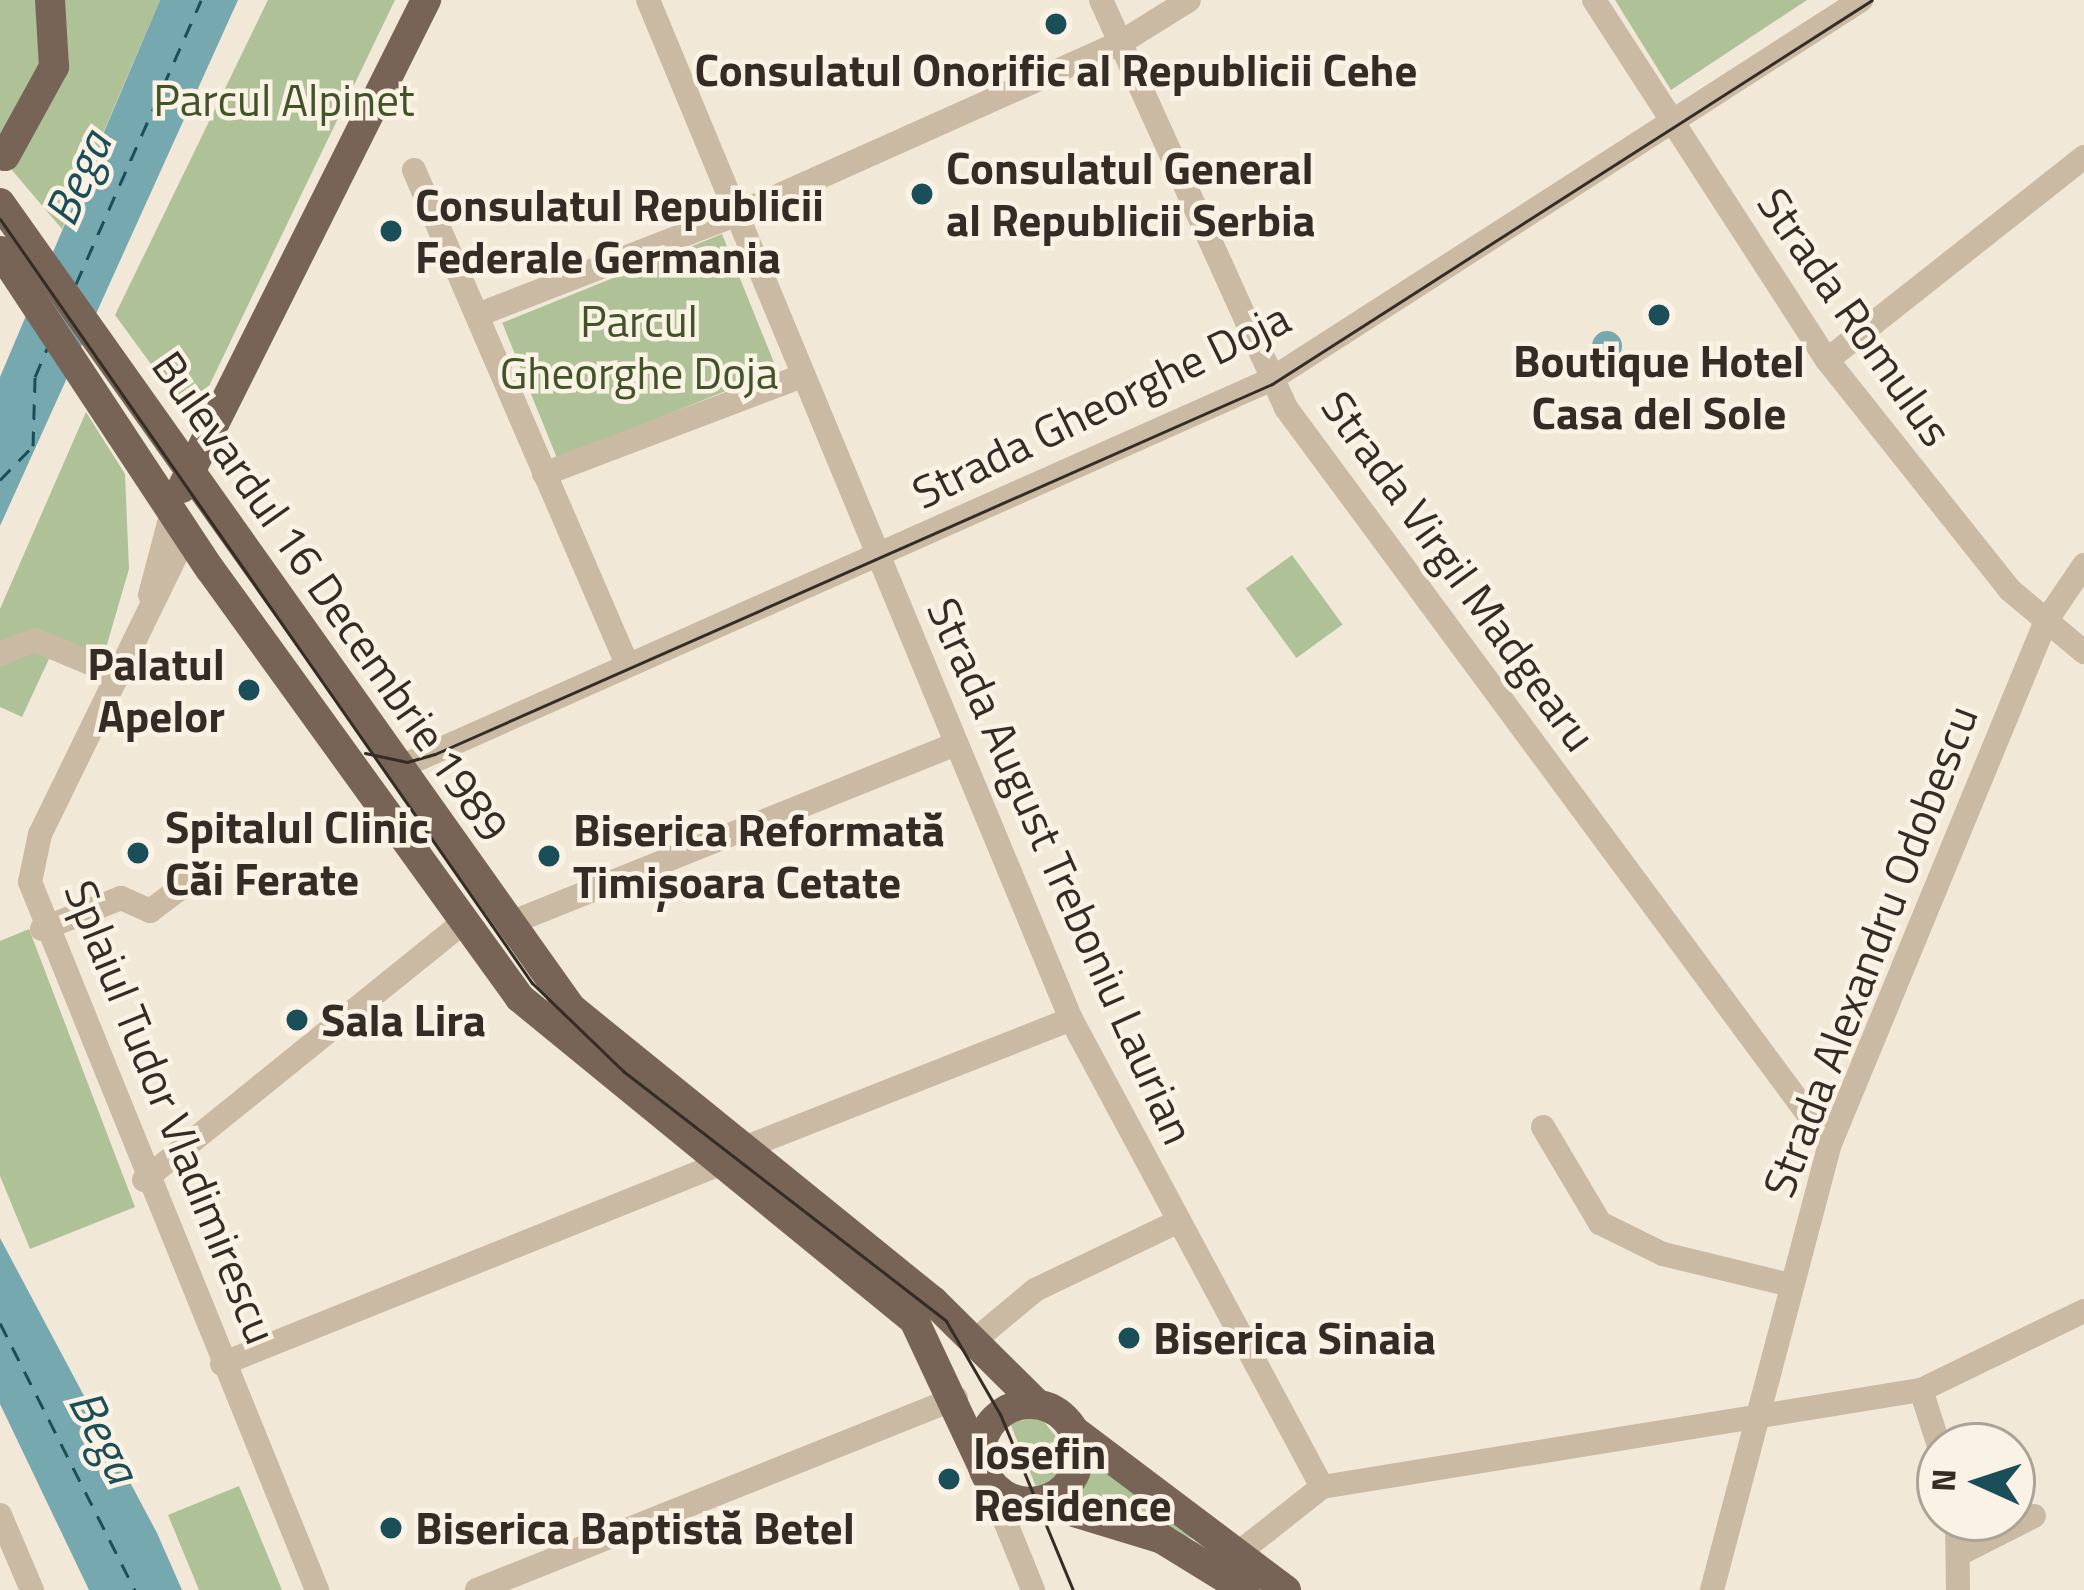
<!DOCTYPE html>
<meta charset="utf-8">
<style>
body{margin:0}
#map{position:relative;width:2084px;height:1590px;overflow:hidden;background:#f2e8d8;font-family:"Titillium Web",sans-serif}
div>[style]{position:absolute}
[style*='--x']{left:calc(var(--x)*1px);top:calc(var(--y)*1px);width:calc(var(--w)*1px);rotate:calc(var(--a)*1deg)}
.green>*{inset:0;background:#afc197;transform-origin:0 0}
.water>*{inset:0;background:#76a8b0}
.round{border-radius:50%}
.ferry>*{height:3px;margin-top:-1.5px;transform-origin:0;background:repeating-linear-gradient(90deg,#1a4e58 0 15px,transparent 0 27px)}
.minor>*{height:24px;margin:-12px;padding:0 12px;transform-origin:12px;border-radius:12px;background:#cab9a3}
.major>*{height:30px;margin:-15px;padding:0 15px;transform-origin:15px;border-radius:15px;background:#786456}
.major>.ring{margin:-15px;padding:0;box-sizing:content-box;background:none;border:30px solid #786456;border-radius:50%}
.tram>*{height:3px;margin:-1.5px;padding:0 1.5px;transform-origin:1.5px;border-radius:1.5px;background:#352c26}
.dots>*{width:33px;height:33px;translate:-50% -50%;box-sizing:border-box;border:6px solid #faf2e4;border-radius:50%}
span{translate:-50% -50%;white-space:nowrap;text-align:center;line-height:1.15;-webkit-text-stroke:9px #faf2e4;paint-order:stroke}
.poi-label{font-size:45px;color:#352c26;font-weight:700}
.left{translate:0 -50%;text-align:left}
.right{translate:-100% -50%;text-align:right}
.park-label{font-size:45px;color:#405428}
.street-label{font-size:45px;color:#352c26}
.water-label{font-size:48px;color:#1a4e58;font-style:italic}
.north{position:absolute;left:1916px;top:1422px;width:120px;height:120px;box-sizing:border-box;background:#faf2e4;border:3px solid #aba398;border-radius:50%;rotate:273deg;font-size:33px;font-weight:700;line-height:48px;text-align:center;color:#352c26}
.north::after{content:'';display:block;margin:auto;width:42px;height:54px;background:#1a4e58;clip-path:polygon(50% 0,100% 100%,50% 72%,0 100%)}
</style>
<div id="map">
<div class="green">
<div style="clip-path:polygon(0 0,160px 0,62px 229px,0 156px)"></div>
<div style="clip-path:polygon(268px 0,395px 0,197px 411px,175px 397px,115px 315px)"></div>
<div style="clip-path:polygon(1615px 0,1807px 0,1671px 90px)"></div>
<div style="left:722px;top:234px;width:147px;height:237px;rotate:68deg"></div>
<div style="clip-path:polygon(86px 412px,125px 474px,129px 569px,101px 665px,55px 646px,22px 717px,0 707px,0 609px)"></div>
<div style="left:1292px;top:555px;width:86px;height:57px;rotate:54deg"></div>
<div style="clip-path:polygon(29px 929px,135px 1207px,30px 1249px,0 1176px,0 941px)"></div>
<div style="clip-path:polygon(1040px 1417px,1067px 1450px,1061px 1474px,1037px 1489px,1010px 1423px)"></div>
<div style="clip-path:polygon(1091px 1461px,1211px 1545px,1074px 1498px)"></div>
<div style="clip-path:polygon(239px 1486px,282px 1590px,199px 1590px,168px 1515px)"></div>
</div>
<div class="water">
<div style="clip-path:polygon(160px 0,238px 0,0 526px,0 377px)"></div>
<div class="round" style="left:1592px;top:331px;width:30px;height:30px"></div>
<div style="clip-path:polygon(0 1238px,157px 1533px,182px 1590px,89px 1590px,0 1404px)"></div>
</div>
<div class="ferry">
<div style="--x:76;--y:284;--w:310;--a:-66.2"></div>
<div style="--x:0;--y:480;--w:47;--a:-45.9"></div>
<div style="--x:33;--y:446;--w:69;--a:-88.3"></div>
<div style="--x:35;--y:377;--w:33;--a:-67"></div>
<div style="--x:0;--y:1323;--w:299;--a:63.2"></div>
</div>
<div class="minor">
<div style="--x:648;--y:0;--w:1103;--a:67.46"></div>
<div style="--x:1071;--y:1019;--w:531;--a:61.79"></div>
<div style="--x:1101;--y:0;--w:448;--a:65.6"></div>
<div style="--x:1286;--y:408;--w:915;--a:53.53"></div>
<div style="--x:1594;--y:0;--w:429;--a:57.1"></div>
<div style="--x:1827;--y:360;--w:294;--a:51.5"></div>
<div style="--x:2010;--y:590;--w:97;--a:40"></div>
<div style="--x:414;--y:170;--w:538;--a:66.68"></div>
<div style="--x:480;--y:314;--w:274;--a:-21.2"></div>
<div style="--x:735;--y:215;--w:422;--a:-24.1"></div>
<div style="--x:1120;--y:43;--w:81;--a:-31.9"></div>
<div style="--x:1827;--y:360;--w:328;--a:-38.3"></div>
<div style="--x:544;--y:474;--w:276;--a:-20.8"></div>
<div style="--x:186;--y:535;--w:333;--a:116"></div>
<div style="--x:40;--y:834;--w:49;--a:101.8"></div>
<div style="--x:30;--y:882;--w:764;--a:67.93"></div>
<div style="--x:150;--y:595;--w:86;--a:-75.2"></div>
<div style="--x:0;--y:654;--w:38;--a:-22"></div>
<div style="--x:35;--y:640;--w:88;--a:22.8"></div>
<div style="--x:396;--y:769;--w:957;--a:-23.99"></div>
<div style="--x:1270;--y:380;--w:703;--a:-32.74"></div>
<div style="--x:508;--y:924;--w:481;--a:-21.9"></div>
<div style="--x:42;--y:929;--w:85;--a:-21.4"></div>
<div style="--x:121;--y:898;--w:32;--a:24"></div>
<div style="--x:150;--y:911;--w:60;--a:-36.9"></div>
<div style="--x:1543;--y:1127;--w:112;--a:59.3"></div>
<div style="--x:1600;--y:1223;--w:70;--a:26.2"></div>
<div style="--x:1663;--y:1254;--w:131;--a:13.7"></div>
<div style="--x:739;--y:1150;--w:357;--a:-21.5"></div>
<div style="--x:144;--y:1180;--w:406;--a:-38.9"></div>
<div style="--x:974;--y:1341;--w:80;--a:-39.9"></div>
<div style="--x:1035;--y:1290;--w:155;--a:-25.6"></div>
<div style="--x:222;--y:1364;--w:531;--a:-21.88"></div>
<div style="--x:1921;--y:1390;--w:62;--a:72.1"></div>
<div style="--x:988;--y:1479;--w:120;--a:67.9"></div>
<div style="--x:0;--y:1515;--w:82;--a:66.9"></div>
<div style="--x:1957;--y:1518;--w:72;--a:89.2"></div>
<div style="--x:1241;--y:1551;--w:103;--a:-38.3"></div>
<div style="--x:1322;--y:1487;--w:607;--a:-9.2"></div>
<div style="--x:1921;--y:1390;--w:181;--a:-25.9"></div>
<div style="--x:1959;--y:1554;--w:84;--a:-26.9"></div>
<div style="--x:477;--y:1590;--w:516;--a:-21.84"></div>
<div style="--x:1712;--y:1590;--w:461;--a:-75.2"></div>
<div style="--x:1830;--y:1144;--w:566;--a:-67.56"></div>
<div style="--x:2046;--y:621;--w:68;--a:-55.8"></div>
</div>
<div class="major">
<div style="--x:5;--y:156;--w:102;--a:-61.2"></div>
<div style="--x:54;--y:67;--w:67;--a:-93.4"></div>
<div style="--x:0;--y:203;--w:987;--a:54.65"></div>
<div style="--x:571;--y:1008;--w:466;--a:39"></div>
<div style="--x:933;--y:1301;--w:146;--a:44.7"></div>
<div style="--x:0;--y:251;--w:381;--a:56.6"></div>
<div style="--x:210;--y:569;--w:529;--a:54.15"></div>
<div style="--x:520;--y:998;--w:509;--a:39.26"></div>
<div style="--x:914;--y:1320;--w:162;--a:64.9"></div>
<div style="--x:182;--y:488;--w:546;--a:-63.43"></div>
<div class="ring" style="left:981px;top:1404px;width:68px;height:68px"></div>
<div style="--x:1072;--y:1429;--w:268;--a:37"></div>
<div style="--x:1038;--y:1501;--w:130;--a:17"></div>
<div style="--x:1162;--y:1539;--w:97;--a:31.6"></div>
</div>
<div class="tram">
<div style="--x:0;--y:219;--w:931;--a:55.15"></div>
<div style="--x:532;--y:983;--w:127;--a:44"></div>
<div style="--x:623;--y:1071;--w:408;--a:37.7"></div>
<div style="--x:946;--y:1321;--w:108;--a:59.9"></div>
<div style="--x:1000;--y:1414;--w:191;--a:67.5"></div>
<div style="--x:365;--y:753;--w:43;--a:12.1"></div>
<div style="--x:407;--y:762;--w:29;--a:-16"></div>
<div style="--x:435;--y:754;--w:915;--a:-23.85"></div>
<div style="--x:1272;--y:384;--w:712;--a:-32.62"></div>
</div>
<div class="dots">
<div style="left:1056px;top:24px;background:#1a4e58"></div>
<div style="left:922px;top:194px;background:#1a4e58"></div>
<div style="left:391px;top:231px;background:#1a4e58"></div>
<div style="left:1659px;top:315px;background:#1a4e58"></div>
<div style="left:249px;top:690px;background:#1a4e58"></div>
<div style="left:138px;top:853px;background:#1a4e58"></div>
<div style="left:549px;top:856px;background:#1a4e58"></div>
<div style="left:297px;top:1020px;background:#1a4e58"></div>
<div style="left:1129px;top:1338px;background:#1a4e58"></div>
<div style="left:949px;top:1479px;background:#1a4e58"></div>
<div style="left:391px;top:1528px;background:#1a4e58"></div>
</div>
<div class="poi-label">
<span style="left:1056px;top:70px">Consulatul Onorific al Republicii Cehe</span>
<span class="left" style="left:946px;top:194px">Consulatul General<br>al Republicii Serbia</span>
<span class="left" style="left:415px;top:231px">Consulatul Republicii<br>Federale Germania</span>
<span style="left:1659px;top:387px">Boutique Hotel<br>Casa del Sole</span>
<span class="right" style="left:225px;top:690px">Palatul<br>Apelor</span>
<span class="left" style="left:165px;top:853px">Spitalul Clinic<br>Căi Ferate</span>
<span class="left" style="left:573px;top:856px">Biserica Reformată<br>Timișoara Cetate</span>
<span class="left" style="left:321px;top:1020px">Sala Lira</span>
<span class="left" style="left:1153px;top:1338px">Biserica Sinaia</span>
<span class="left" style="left:973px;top:1479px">Iosefin<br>Residence</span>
<span class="left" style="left:415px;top:1528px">Biserica Baptistă Betel</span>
</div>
<div class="park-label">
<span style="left:284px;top:100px">Parcul Alpinet</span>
<span style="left:639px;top:347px">Parcul<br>Gheorghe Doja</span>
</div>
<div class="street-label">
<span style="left:1855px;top:317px;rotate:55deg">Strada Romulus</span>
<span style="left:1101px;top:405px;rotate:-26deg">Strada Gheorghe Doja</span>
<span style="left:1459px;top:571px;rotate:54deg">Strada Virgil Madgearu</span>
<span style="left:331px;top:596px;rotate:55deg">Bulevardul 16 Decembrie 1989</span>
<span style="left:1061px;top:871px;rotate:66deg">Strada August Treboniu Laurian</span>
<span style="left:1870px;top:951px;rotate:-69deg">Strada Alexandru Odobescu</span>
<span style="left:171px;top:1112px;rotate:68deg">Splaiul Tudor Vladimirescu</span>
</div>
<div class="water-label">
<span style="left:77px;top:178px;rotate:-66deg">Bega</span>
<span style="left:105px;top:1436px;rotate:63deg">Bega</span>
</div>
<div class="north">N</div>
</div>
